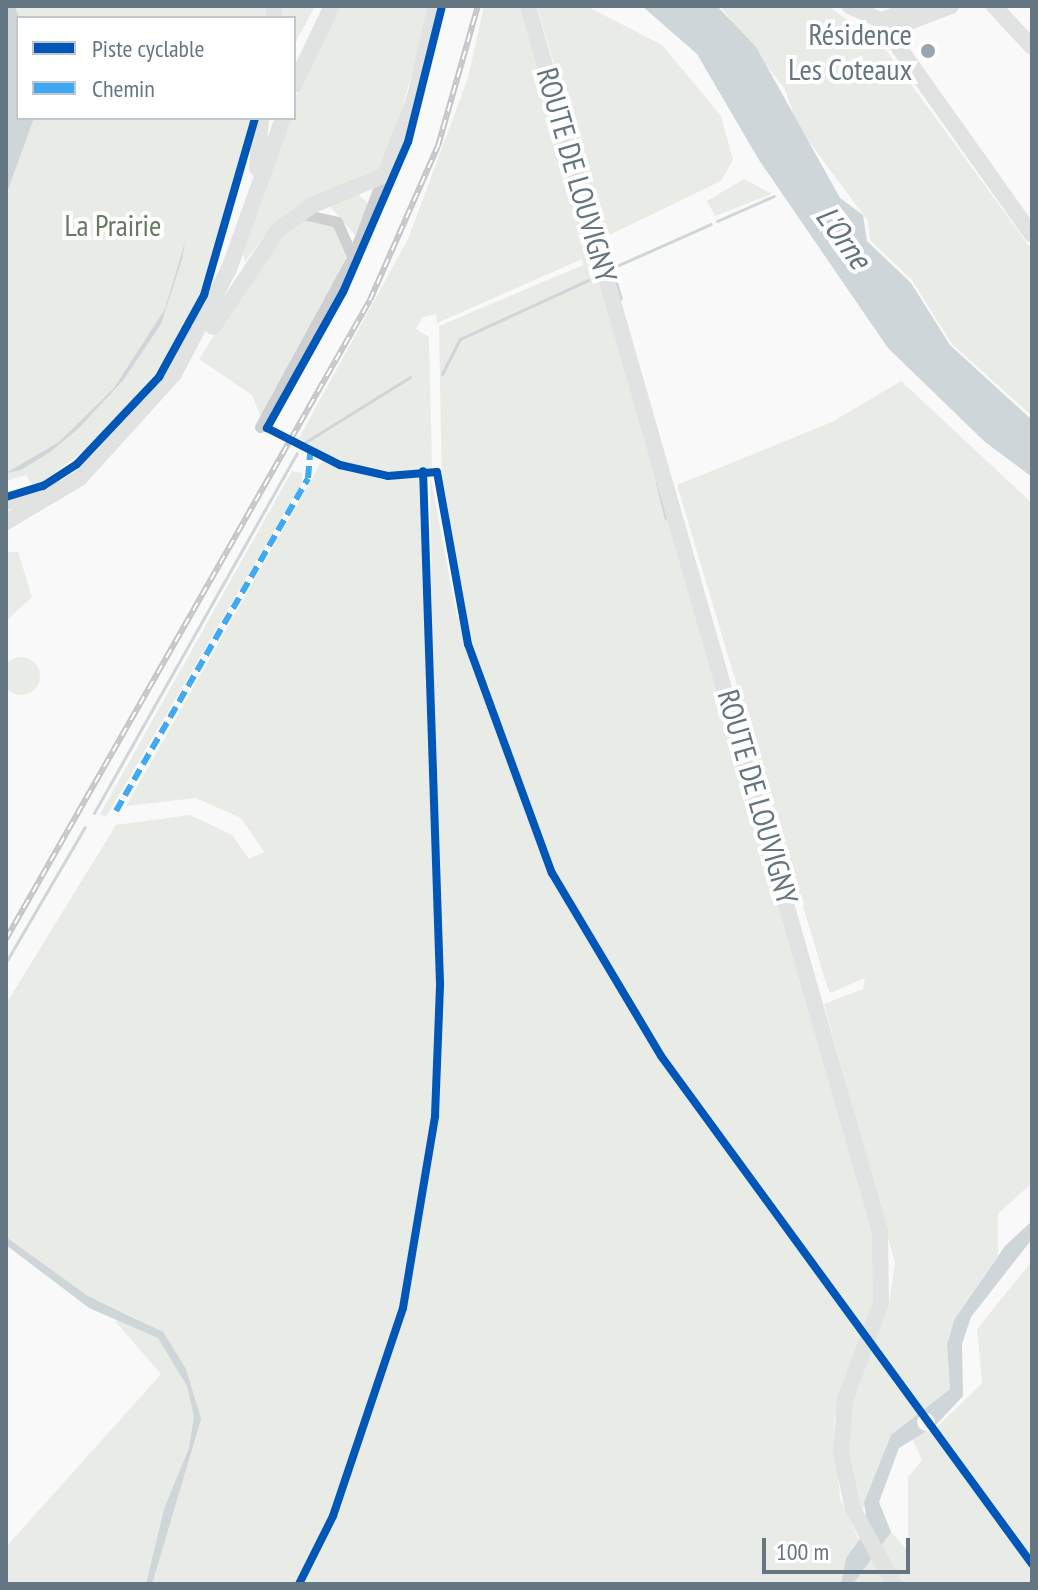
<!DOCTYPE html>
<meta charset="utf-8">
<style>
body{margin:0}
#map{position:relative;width:1038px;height:1590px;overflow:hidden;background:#f9f9f9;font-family:"PT Sans Narrow",sans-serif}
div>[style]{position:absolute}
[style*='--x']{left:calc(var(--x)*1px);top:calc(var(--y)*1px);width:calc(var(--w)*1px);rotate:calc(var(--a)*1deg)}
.green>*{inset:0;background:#e8ebe6}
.round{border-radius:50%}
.water>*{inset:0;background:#ced6d9}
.pier>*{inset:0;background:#f9f9f9}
.stream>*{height:3px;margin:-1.5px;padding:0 1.5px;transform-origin:1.5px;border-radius:1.5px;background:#ced6d9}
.street>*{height:11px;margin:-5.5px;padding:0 5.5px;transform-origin:5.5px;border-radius:5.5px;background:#cecfd0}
.secondary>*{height:16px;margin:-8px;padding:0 8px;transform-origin:8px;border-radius:8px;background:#e1e2e2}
.rail>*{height:6px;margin-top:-3px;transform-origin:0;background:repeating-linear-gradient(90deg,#fff 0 9px,#c3c5c6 0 18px);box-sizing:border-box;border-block:2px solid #c3c5c6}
.quiet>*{height:6px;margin-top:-3px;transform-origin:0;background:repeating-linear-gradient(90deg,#3fa9f5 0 12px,transparent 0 18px)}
.cycleway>*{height:8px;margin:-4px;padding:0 4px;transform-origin:4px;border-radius:4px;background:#0057b8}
.dots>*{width:22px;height:22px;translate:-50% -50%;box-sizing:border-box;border:4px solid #fff;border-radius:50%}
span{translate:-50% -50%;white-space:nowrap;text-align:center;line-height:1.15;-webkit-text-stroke:8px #fff;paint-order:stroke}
.poi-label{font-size:30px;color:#657683}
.right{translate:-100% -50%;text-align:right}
.street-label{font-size:30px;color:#657683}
.park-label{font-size:30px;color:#687a64}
.water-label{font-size:32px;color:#60757c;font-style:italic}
.frame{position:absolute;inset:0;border:8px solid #657683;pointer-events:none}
.legend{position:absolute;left:16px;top:16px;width:280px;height:104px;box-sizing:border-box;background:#fff;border:2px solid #c1c8cd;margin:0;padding:10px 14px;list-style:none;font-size:24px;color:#657683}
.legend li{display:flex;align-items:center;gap:16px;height:40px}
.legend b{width:40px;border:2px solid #c1c8cd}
.scale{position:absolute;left:762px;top:1538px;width:148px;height:36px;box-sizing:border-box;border:4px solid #657683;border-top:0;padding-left:10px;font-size:24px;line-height:28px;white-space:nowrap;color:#657683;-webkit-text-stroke:6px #fff;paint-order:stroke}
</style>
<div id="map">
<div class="green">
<div style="clip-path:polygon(6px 6px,266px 6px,266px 18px,18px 18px,18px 118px,253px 118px,207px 278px,172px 352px,111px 430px,34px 488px,26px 475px,6px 481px)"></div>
<div style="clip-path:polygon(278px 6px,315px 6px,294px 45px,294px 18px,277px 18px)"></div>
<div style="clip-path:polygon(341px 6px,433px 6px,382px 172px,266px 233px,245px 262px,242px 250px,309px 60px)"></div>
<div style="clip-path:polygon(evenodd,484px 6px,523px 6px,880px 1251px,872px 1307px,834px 1419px,840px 1499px,868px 1559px,891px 1532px,908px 1551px,908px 1477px,922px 1460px,911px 1436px,934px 1430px,982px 1383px,977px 1329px,1032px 1261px,1032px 1584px,6px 1584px,6px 1547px,161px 1374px,115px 1321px,140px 1320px,88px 1296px,6px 1237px,6px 1004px,116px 825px,190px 815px,232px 835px,249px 859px,264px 852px,241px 818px,196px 798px,126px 806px,326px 454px,299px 438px,408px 239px,468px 78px,484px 6px,582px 259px,583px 265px,439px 326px,442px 488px,467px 615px,457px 617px,430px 474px,432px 621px,426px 622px,418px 473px,432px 469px,429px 337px,416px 329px,423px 317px,436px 314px,437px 323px,582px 259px)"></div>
<div style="clip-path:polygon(537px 6px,586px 6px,662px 45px,721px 116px,733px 160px,721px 181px,605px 237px)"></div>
<div style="clip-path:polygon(720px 6px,829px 6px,886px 50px,1032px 250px,1032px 416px,952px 344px,912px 280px,870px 240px,868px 221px,798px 127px,785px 89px)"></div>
<div style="clip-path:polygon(744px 179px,772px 194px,715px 216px,707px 201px)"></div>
<div style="clip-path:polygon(359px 195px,368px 203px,355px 235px,328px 204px)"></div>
<div style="clip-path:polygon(316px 218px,334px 227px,347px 256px,344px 270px,261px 417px,252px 395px,199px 359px,272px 244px,300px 220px)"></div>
<div style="clip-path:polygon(901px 381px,1032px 503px,1032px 1183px,998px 1214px,998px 1255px,954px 1320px,947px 1345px,950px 1389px,891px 1435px,860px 1516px,848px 1480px,847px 1408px,889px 1303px,895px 1263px,824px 1004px,863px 989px,865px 978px,830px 993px,826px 983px,677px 485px,832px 422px)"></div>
<div style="clip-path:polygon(292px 471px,302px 473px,302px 483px,106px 817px,100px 814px)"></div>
<div style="clip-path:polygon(6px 552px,18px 552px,32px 597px,7px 620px)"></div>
<div class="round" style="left:2px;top:657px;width:38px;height:38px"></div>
</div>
<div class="water">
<div style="clip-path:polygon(6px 6px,15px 6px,19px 18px,18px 118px,34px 118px,6px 195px)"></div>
<div style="clip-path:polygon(642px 6px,717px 6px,756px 47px,840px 198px,863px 215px,867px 241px,911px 283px,950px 345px,1032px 420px,1032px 477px,985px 442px,888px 348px,759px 160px,697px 54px)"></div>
<div style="clip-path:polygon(185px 242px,182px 259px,161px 324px,124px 379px,79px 428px,50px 452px,21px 470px,6px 473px,59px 442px,114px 388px,165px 309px)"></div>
<div style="clip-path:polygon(1032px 1221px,1032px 1239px,971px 1317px,962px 1344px,963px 1396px,935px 1426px,899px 1448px,879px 1502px,891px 1532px,853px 1584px,841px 1584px,846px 1558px,868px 1528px,864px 1503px,891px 1435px,950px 1389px,947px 1345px,954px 1320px,1005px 1246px)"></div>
<div style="clip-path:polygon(6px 1237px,88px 1296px,163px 1332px,186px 1369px,201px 1419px,152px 1584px,146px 1584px,164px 1509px,189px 1448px,194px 1416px,187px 1386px,158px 1338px,89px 1308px,6px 1245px)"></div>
</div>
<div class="pier">
<div class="round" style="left:917px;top:1413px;width:18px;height:18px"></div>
</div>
<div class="stream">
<div style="--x:717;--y:221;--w:62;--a:-23.7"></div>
<div style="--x:612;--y:268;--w:32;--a:74"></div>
<div style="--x:612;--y:268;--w:108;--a:-24"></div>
<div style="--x:442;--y:374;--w:39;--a:-63"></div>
<div style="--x:460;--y:339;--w:141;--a:-24.7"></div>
<div style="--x:304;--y:443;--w:125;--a:-31.9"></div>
<div style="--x:657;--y:483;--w:36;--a:76"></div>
<div style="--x:94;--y:813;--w:413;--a:-60.6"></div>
<div style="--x:6;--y:962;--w:156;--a:-59.7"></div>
</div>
<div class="street">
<div style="--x:303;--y:214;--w:35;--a:13"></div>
<div style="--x:337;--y:222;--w:37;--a:66"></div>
<div style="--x:260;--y:427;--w:192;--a:-61.4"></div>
<div style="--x:352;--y:258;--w:85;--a:-69.2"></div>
</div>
<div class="secondary">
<div style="--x:274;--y:6;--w:12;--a:90"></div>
<div style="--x:528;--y:6;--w:1275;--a:73.97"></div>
<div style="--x:880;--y:1231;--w:72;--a:89.2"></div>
<div style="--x:881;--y:1303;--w:103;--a:110.4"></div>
<div style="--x:845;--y:1400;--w:53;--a:94.3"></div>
<div style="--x:841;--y:1453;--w:57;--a:77.9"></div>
<div style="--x:853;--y:1509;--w:85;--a:61.3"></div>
<div style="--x:849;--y:6;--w:51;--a:24.1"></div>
<div style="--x:896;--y:27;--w:59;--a:-20.9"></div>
<div style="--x:994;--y:6;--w:56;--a:47.2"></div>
<div style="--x:880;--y:21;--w:262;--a:54.6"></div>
<div style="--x:880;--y:21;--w:40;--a:-22"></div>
<div style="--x:294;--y:85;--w:88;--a:-64.3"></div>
<div style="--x:257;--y:168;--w:50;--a:-85.4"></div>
<div style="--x:213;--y:327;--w:117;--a:-56.2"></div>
<div style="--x:278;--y:230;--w:43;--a:-35.5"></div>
<div style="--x:313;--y:205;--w:78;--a:-22.6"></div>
<div style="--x:385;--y:175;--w:84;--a:-69"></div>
<div style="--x:415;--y:97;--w:93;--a:-77"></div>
<div style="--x:6;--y:502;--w:52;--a:-16.7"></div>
<div style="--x:6;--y:522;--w:86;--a:-30.7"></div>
<div style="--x:80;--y:478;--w:140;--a:-47.9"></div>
<div style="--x:174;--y:374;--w:119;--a:-62.4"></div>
<div style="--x:229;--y:269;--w:160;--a:-70.3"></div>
</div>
<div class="rail">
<div style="--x:6;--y:939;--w:735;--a:-60.33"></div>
<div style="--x:370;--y:300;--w:168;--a:-66.2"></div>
<div style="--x:438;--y:146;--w:146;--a:-74.1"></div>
</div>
<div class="quiet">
<div style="--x:116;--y:811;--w:384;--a:-60"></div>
<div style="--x:308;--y:478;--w:25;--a:-85"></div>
</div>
<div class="cycleway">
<div style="--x:442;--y:6;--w:140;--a:104"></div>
<div style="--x:408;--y:142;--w:163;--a:113.4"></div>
<div style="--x:343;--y:292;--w:156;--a:119.2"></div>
<div style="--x:267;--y:428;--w:82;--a:26.9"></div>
<div style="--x:340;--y:465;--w:49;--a:12.9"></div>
<div style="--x:388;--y:476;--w:49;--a:-4.7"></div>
<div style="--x:437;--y:472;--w:175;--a:79.8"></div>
<div style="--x:468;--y:644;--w:244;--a:69.9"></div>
<div style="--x:552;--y:873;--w:213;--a:59.2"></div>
<div style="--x:661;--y:1056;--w:629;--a:53.86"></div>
<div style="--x:6;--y:497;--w:39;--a:-17"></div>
<div style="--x:43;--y:486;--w:40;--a:-32.9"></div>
<div style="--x:77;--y:464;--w:120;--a:-46.7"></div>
<div style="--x:159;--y:377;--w:94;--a:-61.2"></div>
<div style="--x:204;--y:295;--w:184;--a:-73.9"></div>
<div style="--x:299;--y:1584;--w:76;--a:-63.4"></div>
<div style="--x:333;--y:1516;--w:219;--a:-71.4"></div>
<div style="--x:403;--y:1308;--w:195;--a:-80.5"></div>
<div style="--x:435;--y:1116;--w:133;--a:-87.8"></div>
<div style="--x:440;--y:983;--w:512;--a:-91.9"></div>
</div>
<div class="dots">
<div style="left:928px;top:51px;background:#99a4ac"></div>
</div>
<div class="poi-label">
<span class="right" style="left:912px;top:51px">Résidence<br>Les Coteaux</span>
</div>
<div class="street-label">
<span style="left:577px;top:175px;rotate:74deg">ROUTE DE LOUVIGNY</span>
<span style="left:758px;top:797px;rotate:74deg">ROUTE DE LOUVIGNY</span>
</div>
<div class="park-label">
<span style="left:113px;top:225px">La Prairie</span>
</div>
<div class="water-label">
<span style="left:844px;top:237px;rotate:54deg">L'Orne</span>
</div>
<div class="frame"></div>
<ul class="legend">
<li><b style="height:10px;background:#0057b8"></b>Piste cyclable</li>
<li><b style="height:10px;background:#3fa9f5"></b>Chemin</li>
</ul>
<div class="scale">100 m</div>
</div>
